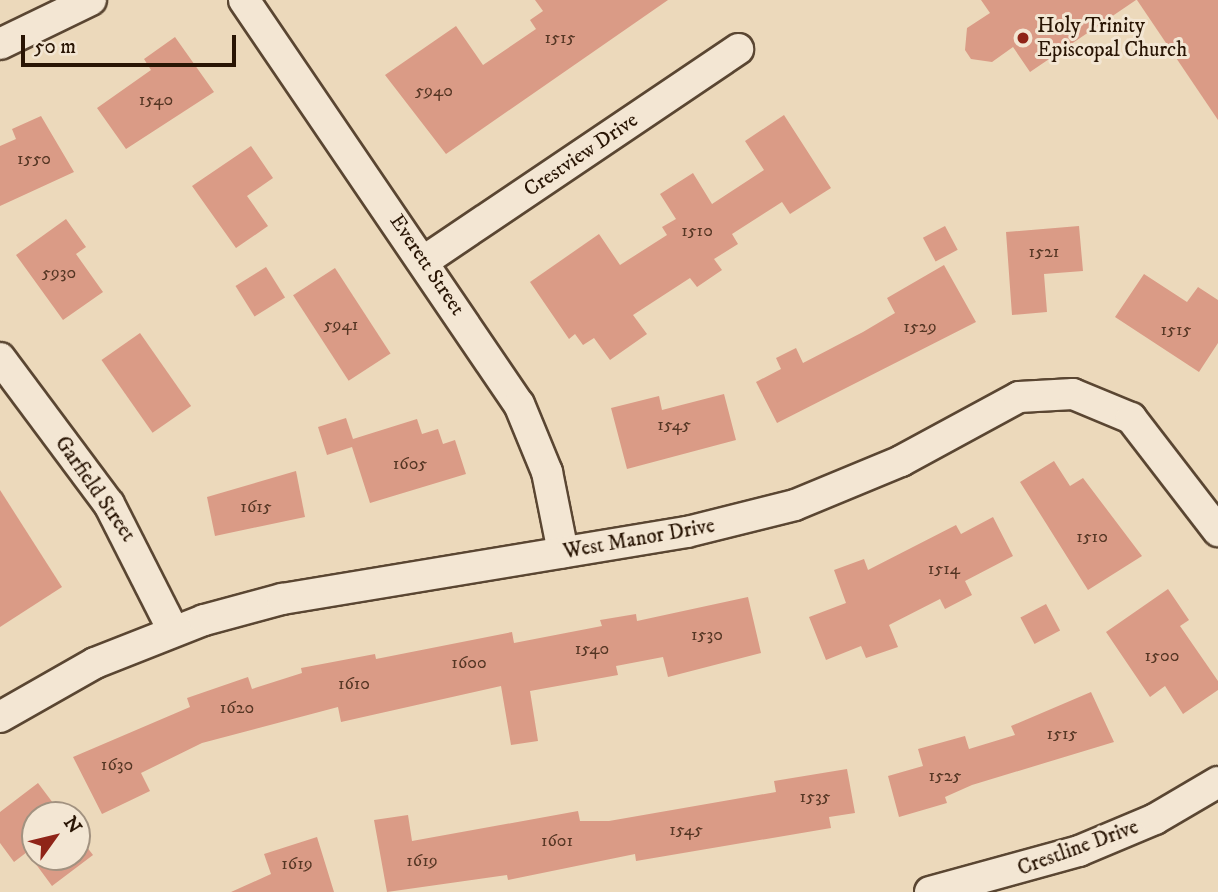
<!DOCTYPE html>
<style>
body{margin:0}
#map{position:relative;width:1218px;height:892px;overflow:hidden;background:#ecd9bb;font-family:"IM FELL DW Pica",serif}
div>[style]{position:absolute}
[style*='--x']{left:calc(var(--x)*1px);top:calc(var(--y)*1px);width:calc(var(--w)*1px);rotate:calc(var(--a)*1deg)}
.building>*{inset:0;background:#da9b86;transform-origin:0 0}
.roads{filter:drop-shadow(2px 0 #5a4632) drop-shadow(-2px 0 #5a4632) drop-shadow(0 2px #5a4632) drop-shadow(0 -2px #5a4632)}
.minor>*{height:30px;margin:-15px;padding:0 15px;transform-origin:15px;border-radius:15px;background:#f3e6d3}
.dots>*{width:19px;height:19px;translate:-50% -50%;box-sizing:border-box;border:4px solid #f3e6d3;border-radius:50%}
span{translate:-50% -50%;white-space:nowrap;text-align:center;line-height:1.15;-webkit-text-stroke:6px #f3e6d3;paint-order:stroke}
.number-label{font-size:18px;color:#553624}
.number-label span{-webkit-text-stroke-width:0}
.poi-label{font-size:21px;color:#291504}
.left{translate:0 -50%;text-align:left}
.street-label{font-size:21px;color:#291504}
.north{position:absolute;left:21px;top:801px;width:70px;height:70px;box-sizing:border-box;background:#f3e6d3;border:2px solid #a29280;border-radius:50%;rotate:56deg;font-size:19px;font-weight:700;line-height:28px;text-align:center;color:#291504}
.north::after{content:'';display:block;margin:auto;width:24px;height:32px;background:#8f2418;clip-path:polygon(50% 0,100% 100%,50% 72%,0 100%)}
.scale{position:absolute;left:21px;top:35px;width:215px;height:32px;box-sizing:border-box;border:4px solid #291504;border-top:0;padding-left:9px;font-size:21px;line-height:24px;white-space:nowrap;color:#291504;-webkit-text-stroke:5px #f3e6d3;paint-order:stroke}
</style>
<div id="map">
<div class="building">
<div style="clip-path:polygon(535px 0,668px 0,446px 154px,385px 75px,456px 26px,483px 65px,536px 29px,530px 20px,543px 11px)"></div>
<div style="clip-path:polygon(981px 0,1136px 0,1030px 72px,1013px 47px,992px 62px,971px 59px,965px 50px,967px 28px,990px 13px)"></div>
<div style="clip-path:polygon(1137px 0,1218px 0,1218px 120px)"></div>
<div style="clip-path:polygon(175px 37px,214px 92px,126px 149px,97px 108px,151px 70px,144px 59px)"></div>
<div style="clip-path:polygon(784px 115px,831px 188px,790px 214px,782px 202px,732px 234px,738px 244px,714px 259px,722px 270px,697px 287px,690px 278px,633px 315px,647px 334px,610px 360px,594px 338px,583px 345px,575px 334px,569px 339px,530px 282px,599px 234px,620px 265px,667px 235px,662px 227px,676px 219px,660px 194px,693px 173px,712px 204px,764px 170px,745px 141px)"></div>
<div style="clip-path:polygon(41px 116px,74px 172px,0 206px,0 146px,16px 139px,12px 129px)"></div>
<div style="clip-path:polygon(251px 146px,273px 178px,247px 196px,268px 226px,236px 248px,192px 186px)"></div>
<div style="clip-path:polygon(66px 219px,86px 247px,76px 254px,103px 292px,63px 320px,16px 255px)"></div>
<div style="left:945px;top:226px;width:27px;height:25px;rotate:62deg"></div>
<div style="clip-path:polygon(1079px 226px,1083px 271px,1044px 274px,1047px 312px,1012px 315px,1006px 232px)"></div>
<div style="clip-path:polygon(944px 265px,976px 322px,777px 423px,756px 382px,781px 369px,776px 358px,796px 348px,803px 363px,863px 332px,895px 313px,887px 298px)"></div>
<div style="left:266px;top:267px;width:36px;height:36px;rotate:58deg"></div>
<div style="left:335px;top:268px;width:102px;height:50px;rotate:57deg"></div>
<div style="clip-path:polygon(1144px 274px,1187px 302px,1198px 287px,1218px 300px,1218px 343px,1199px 372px,1115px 317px)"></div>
<div style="left:140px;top:333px;width:89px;height:47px;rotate:55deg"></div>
<div style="clip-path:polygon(724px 394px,736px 440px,627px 469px,611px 408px,659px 396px,662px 410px)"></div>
<div style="clip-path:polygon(346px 418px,353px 439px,417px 419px,422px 434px,438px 429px,443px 444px,455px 440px,466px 474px,370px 503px,352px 447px,327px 455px,318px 427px)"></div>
<div style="clip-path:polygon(1054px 461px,1070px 486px,1083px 478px,1142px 556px,1088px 590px,1020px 482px)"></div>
<div style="clip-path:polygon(296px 471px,305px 517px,215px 536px,207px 497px)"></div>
<div style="clip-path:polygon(0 490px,62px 587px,0 627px)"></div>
<div style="clip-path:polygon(993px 517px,1013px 556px,965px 581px,972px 595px,945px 609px,940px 599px,889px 625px,898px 647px,866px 658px,861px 646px,826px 660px,809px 617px,846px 603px,834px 570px,864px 559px,868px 570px,956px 525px,961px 534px)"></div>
<div style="clip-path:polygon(1168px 589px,1189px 620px,1180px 626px,1218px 681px,1218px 690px,1183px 714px,1165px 686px,1150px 697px,1106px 632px)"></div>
<div style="clip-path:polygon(748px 597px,761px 653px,668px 677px,663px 657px,616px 666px,618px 675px,530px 691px,538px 741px,511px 745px,501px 686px,341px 722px,338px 707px,202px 743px,141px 773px,150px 791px,102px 814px,73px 757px,190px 707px,187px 698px,248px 677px,252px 689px,302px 673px,301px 668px,375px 654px,376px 659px,512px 632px,514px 643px,602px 626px,600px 620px,636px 614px,637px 621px)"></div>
<div style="left:1046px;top:604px;width:30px;height:29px;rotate:62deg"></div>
<div style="clip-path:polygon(1091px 692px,1114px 742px,972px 785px,945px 797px,947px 803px,899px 817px,888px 776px,923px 766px,918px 749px,965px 736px,969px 749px,1015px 735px,1011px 726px)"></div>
<div style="clip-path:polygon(847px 769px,855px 813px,829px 817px,831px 828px,636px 861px,635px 854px,508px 880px,507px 875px,387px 892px,374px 820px,408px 815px,412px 841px,578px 811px,580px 821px,609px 821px,776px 792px,774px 781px)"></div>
<div style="clip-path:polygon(38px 783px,62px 815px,35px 815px,35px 857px,77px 857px,77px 834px,93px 855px,52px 886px,27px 852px,14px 862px,0 843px,0 812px)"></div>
<div style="clip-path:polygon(317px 837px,334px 892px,231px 892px,271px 874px,264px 854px)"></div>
</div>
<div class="roads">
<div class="minor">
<div style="--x:244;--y:0;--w:489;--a:55.8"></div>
<div style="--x:519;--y:404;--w:74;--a:67.6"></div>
<div style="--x:547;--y:472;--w:82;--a:78.7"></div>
<div style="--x:0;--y:44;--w:101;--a:-25.8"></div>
<div style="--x:424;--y:261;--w:379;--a:-34"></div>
<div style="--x:0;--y:358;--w:182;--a:53.3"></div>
<div style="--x:109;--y:504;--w:141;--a:63.1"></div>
<div style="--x:0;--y:717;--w:109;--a:-29.6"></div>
<div style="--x:95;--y:663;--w:117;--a:-21.5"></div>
<div style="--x:204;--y:620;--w:81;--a:-15.1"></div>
<div style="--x:282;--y:599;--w:411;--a:-9.4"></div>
<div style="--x:687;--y:532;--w:111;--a:-14"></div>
<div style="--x:795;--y:505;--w:115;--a:-22.5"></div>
<div style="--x:901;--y:461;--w:134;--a:-28.5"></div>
<div style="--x:1019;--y:397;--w:54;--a:-3.2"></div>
<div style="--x:1073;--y:394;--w:63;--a:22.5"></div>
<div style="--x:1131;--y:418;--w:143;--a:52.4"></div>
<div style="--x:930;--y:892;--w:155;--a:-15.4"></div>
<div style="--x:1079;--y:851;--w:82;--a:-22.8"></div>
<div style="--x:1155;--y:819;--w:73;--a:-30.4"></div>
</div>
</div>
<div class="dots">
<div style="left:1023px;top:38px;background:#8f2418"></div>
</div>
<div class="number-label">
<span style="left:560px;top:38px">1515</span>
<span style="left:434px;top:91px">5940</span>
<span style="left:156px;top:100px">1540</span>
<span style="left:34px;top:159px">1550</span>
<span style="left:697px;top:231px">1510</span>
<span style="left:1044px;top:252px">1521</span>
<span style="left:59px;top:273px">5930</span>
<span style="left:341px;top:325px">5941</span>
<span style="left:920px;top:327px">1529</span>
<span style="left:1176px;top:330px">1515</span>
<span style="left:674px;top:425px">1545</span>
<span style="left:410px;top:464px">1605</span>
<span style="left:256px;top:507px">1615</span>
<span style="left:1092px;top:537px">1510</span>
<span style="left:944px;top:569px">1514</span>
<span style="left:707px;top:635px">1530</span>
<span style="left:592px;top:649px">1540</span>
<span style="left:1162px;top:656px">1500</span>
<span style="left:469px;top:663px">1600</span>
<span style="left:354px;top:684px">1610</span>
<span style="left:237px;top:708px">1620</span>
<span style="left:1062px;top:734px">1515</span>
<span style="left:117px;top:765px">1630</span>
<span style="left:945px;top:776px">1525</span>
<span style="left:815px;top:797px">1535</span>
<span style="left:686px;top:830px">1545</span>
<span style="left:557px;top:841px">1601</span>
<span style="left:422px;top:861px">1619</span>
<span style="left:297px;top:864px">1619</span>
</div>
<div class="poi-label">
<span class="left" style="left:1037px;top:38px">Holy Trinity<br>Episcopal Church</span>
</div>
<div class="street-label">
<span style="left:581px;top:155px;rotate:-34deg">Crestview Drive</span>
<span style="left:427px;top:265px;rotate:56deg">Everett Street</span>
<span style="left:95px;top:489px;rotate:55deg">Garfield Street</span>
<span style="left:639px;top:539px;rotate:-10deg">West Manor Drive</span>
<span style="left:1078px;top:848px;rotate:-20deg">Crestline Drive</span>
</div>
<div class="north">N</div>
<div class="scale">50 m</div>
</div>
